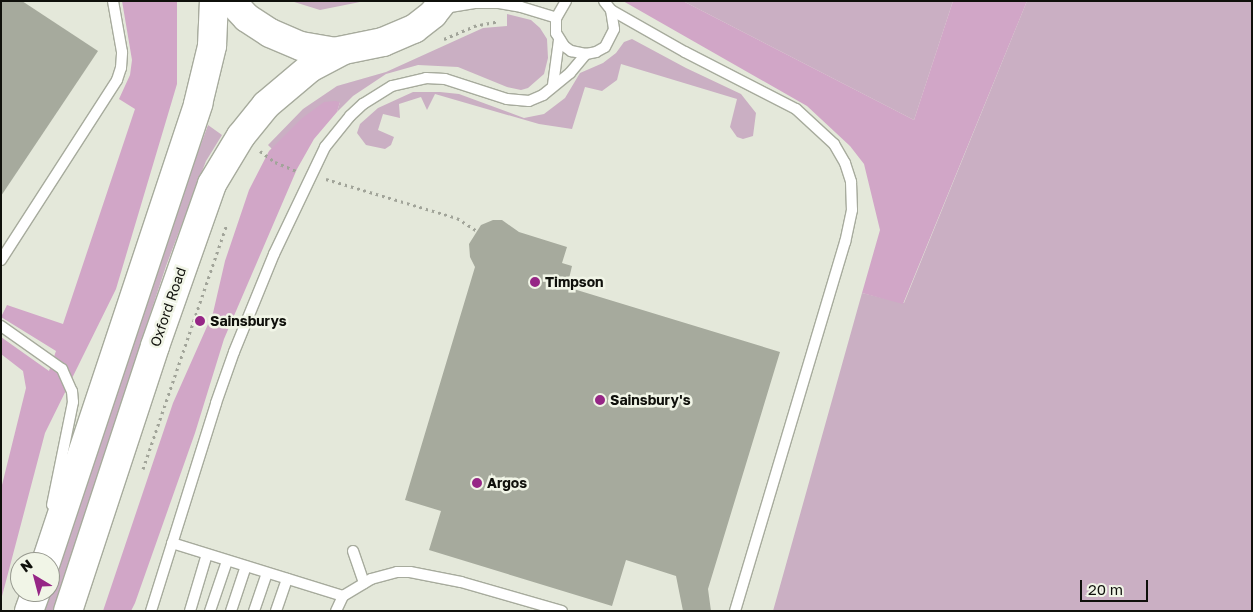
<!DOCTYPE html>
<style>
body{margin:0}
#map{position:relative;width:1253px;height:612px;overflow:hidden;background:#e4e8da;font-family:"Golos Text",sans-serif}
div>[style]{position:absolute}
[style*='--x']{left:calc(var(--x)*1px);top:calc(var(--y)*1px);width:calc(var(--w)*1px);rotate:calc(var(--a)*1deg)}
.green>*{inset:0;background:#caafc3}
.forest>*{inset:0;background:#d1a6c7}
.building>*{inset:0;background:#a6aa9d}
.path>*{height:3px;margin-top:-1.5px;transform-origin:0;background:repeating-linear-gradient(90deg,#a1a499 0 2.5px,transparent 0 6.5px)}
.roads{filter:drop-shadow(1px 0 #a7ab9d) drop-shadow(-1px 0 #a7ab9d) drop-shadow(0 1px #a7ab9d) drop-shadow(0 -1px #a7ab9d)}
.service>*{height:10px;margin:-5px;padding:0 5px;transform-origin:5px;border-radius:5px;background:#fff}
.trunk>*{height:28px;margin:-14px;padding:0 14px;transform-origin:14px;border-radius:14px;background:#fff}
.dots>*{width:14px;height:14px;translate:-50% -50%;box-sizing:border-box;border:2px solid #f1f5e7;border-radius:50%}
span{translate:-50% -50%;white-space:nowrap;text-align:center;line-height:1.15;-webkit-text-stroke:5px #f1f5e7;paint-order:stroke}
.poi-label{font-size:14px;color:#0f100b;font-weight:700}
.left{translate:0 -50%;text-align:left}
.street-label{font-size:14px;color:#0f100b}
.frame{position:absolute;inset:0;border:2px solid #0f100b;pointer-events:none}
.north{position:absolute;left:10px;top:552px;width:50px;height:50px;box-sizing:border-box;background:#f1f5e7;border:1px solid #97998f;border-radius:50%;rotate:323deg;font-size:14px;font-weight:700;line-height:20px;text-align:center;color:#0f100b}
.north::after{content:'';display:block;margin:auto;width:18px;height:22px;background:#962686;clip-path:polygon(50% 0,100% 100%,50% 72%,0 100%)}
.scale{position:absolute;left:1080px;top:580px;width:68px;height:22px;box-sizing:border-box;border:2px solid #0f100b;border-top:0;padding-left:6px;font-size:15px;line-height:18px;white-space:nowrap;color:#0f100b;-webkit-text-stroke:4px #f1f5e7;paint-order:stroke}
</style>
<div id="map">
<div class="green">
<div style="clip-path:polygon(291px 1px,365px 1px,320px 10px)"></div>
<div style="clip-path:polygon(683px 1px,953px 1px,914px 120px)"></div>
<div style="clip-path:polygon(1027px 1px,1252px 1px,1252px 611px,773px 611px,862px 293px,904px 303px)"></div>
<div style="clip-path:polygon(507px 14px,531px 20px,540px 28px,547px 39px,548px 58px,544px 74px,528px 88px,521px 90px,507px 87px,458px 67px,418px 65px,386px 74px,353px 96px,337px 112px,340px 102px,272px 149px,268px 145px,303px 109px,337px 86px,386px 72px,483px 28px,507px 26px)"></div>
<div style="clip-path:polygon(632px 39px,686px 68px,741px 94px,756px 113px,753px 136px,743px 139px,737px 137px,730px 127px,737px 99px,621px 64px,617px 80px,602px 91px,585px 87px,572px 129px,539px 124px,435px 94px,427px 110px,421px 97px,399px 104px,400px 118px,383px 114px,378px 130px,394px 137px,391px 145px,385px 149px,366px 145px,357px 133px,360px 124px,378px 108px,413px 92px,440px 92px,459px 94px,524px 118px,544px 114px,565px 98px,580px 73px,603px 63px,616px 53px,624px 42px)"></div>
<div style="clip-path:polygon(208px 125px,222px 135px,206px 161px,166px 266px,53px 611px,44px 611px,176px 212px)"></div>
</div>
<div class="forest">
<div style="clip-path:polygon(122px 1px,177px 1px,177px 84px,116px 289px,45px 433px,1px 600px,1px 489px,26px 388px,23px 371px,1px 354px,1px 337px,49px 371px,56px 351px,1px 317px,7px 305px,63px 324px,135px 109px,119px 99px,130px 75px,132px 60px)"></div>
<div style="clip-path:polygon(623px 1px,683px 1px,914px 120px,953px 1px,1027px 1px,903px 304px,862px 293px,880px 230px,864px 164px,850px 146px,807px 106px)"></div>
<div style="clip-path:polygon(335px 101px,340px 102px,337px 112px,314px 139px,297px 169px,224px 339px,195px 433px,135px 603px,131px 611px,103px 611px,173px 403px,213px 313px,225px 261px,249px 190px,269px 151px,301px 119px,324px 102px)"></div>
</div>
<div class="building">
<div style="clip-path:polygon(1px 1px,22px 1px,98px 51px,1px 196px)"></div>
<div style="clip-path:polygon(493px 220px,502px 220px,519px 232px,567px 247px,562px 263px,572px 266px,567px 287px,780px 352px,708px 589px,711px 611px,683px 611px,676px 576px,626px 560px,612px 606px,429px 550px,441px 511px,405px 500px,475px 267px,470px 257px,469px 244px,481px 225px)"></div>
</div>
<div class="path">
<div style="--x:444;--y:39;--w:33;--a:-23"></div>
<div style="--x:474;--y:26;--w:25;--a:-11"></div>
<div style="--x:260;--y:151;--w:19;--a:36"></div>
<div style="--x:275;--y:162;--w:23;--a:23"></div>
<div style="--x:326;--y:179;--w:137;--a:16.6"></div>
<div style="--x:457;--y:218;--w:24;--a:33"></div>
<div style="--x:143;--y:469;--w:259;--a:-71.1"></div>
</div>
<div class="roads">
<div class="service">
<div style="--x:566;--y:1;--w:20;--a:120"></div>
<div style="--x:556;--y:18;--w:15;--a:90"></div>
<div style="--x:556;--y:33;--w:15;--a:58"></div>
<div style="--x:564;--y:46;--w:9;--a:36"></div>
<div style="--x:571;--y:51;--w:15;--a:11"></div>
<div style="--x:586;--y:54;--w:10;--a:-11"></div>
<div style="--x:596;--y:52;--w:10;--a:-29"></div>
<div style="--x:605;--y:47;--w:20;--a:-63"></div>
<div style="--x:614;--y:29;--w:19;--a:-99"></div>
<div style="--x:611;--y:10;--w:11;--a:-128"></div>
<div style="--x:444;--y:8;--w:31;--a:-9"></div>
<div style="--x:475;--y:3;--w:24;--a:0"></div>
<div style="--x:499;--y:3;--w:22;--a:10"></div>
<div style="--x:521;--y:7;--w:37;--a:17"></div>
<div style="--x:611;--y:10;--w:85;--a:29.6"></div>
<div style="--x:685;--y:52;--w:125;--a:27.2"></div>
<div style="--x:796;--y:109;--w:52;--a:42.6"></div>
<div style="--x:834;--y:144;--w:22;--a:60"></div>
<div style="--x:845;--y:163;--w:20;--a:72"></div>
<div style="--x:851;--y:182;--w:28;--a:88"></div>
<div style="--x:852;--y:210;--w:33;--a:102"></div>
<div style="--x:845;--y:242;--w:385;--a:106.6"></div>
<div style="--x:553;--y:85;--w:45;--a:-82.4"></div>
<div style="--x:1;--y:260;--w:214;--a:-57.2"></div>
<div style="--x:117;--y:80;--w:13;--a:-72"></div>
<div style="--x:121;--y:68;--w:16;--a:-86"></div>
<div style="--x:122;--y:52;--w:52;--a:-100"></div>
<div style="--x:1;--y:326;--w:75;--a:35.2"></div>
<div style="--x:62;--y:369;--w:24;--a:66"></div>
<div style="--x:72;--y:391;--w:11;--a:85"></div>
<div style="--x:73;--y:402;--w:105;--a:101.5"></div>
<div style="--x:172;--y:543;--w:179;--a:17.2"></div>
<div style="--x:353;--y:551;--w:34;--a:71"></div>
<div style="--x:151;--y:611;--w:218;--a:-72.6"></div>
<div style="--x:216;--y:403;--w:54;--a:-70.6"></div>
<div style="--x:234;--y:352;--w:106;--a:-67.8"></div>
<div style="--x:274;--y:254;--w:119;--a:-64.5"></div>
<div style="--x:325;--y:147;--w:40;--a:-51"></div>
<div style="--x:350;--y:116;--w:18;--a:-43"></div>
<div style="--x:363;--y:104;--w:34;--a:-32"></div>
<div style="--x:392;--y:86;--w:35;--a:-13"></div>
<div style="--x:426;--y:78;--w:19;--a:3"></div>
<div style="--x:445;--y:79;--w:65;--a:17.9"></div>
<div style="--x:507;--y:99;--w:22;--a:5"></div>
<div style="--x:529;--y:101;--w:15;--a:-23"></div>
<div style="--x:543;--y:95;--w:35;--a:-39"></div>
<div style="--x:570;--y:73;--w:25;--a:-50"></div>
<div style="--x:190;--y:611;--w:59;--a:-73.4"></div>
<div style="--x:210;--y:611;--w:53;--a:-71.2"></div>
<div style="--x:231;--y:611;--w:47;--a:-71.6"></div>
<div style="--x:254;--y:611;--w:40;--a:-71.1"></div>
<div style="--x:276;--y:611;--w:34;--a:-71"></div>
<div style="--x:336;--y:611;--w:17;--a:-65"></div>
<div style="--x:343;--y:596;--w:33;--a:-31"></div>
<div style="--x:371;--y:579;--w:27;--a:-15"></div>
<div style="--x:397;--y:572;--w:13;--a:0"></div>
<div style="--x:410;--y:572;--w:52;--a:11.1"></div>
<div style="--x:461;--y:582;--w:105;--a:16"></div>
</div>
<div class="trunk">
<div style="--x:231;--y:1;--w:23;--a:47"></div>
<div style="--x:247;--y:18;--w:27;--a:33"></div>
<div style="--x:270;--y:33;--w:34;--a:23"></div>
<div style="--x:301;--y:46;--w:34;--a:10"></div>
<div style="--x:334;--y:52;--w:50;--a:-11.5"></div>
<div style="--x:383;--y:42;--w:34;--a:-23"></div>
<div style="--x:414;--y:29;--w:24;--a:-38"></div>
<div style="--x:433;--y:14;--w:16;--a:-52"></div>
<div style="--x:46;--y:562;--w:483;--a:-71.6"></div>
<div style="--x:198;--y:104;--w:60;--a:-76.4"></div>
<div style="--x:212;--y:46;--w:45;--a:-87.5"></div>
<div style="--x:29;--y:611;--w:20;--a:-70"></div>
<div style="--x:68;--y:611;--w:279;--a:-71.8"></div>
<div style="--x:155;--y:346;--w:172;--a:-70.6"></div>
<div style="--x:212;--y:184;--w:56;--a:-58.9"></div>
<div style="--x:241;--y:136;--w:40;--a:-51"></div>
<div style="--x:266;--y:105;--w:57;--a:-40.1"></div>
<div style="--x:310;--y:68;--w:36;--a:-28"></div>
</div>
</div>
<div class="dots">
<div style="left:535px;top:282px;background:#962686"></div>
<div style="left:200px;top:321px;background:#962686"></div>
<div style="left:600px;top:400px;background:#962686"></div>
<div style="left:477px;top:483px;background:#962686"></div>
</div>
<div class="poi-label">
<span class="left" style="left:545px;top:282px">Timpson</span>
<span class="left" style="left:210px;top:321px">Sainsburys</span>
<span class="left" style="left:610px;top:400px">Sainsbury's</span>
<span class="left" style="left:487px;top:483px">Argos</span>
</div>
<div class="street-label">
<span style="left:168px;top:307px;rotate:-71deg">Oxford Road</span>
</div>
<div class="frame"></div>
<div class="north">N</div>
<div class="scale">20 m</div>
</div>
